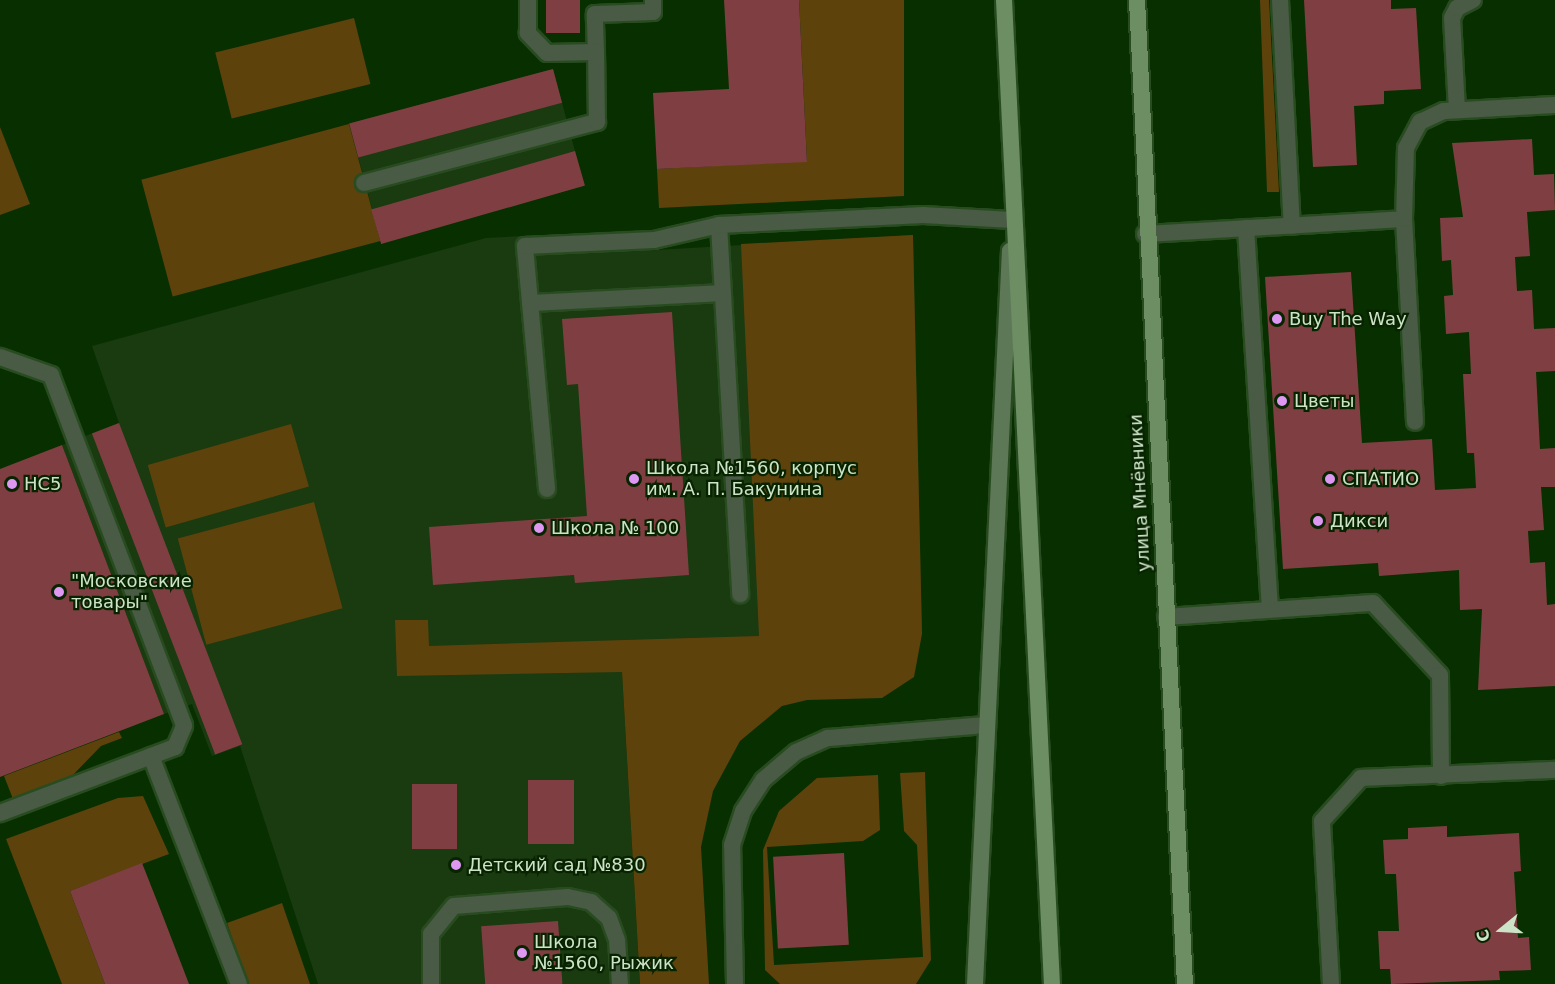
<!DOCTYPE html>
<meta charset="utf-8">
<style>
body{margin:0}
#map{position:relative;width:1555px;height:984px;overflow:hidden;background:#082f00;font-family:"DejaVu Sans",sans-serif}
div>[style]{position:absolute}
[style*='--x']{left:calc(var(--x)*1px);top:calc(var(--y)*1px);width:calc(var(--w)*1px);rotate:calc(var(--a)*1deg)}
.built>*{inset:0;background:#1a3a10;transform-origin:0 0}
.green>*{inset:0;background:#5e420c;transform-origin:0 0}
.building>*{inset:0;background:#7f3f42;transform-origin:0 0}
.roads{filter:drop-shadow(2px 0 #284c20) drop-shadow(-2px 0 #284c20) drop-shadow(0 2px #284c20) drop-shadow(0 -2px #284c20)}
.service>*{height:16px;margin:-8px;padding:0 8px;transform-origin:8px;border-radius:8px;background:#495a45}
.secondary>*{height:16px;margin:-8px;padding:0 8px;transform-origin:8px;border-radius:8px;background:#5d7856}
.primary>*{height:16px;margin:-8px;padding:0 8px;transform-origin:8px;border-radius:8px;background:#6c8e62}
.dots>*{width:16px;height:16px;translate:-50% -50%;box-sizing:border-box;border:3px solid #072300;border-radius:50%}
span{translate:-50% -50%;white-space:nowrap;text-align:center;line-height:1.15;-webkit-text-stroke:4.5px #072300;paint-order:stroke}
.poi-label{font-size:18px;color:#cde3c7}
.left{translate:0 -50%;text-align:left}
.street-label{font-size:18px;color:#cde3c7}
.north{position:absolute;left:1471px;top:900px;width:60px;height:60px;-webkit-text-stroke:4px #072300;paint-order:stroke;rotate:252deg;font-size:16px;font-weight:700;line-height:24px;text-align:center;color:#cde3c7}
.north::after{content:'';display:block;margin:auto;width:21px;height:27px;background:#cde3c7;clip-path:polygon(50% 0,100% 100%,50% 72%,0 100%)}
</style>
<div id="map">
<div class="built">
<div style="left:553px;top:69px;width:121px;height:211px;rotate:75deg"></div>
<div style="clip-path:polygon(638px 230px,639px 251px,913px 235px,922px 634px,622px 672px,640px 984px,318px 984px,240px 746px,212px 756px,192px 704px,164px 714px,62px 445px,119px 423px,92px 346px,486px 238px)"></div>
</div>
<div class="green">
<div style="clip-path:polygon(799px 0,904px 0,904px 196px,659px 208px,657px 169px,807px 161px)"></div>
<div style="clip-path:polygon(1260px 0,1269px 0,1279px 192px,1267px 192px)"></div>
<div style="left:354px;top:18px;width:68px;height:143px;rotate:76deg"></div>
<div style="left:349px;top:124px;width:121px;height:215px;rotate:75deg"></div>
<div style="clip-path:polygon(0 127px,30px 204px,0 215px)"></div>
<div style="clip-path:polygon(913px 235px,922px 634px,914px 677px,882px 698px,807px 700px,782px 706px,740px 741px,713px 791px,701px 847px,709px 984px,640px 984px,622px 672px,397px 676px,395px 620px,428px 620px,429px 646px,759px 636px,741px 244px)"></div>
<div style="left:291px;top:424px;width:65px;height:149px;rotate:74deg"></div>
<div style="left:314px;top:502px;width:110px;height:141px;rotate:75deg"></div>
<div style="clip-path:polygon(119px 732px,122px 738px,101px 746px,71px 777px,13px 799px,4px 776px)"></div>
<div style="clip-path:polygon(925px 772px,931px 960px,916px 984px,780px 984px,765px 970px,763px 850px,779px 811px,817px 778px,878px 775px,880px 830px,863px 841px,767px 847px,774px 965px,923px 957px,917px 845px,904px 831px,900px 773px)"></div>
<div style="clip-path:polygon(143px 796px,169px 854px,70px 891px,105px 984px,62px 984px,6px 839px,118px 798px)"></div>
<div style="clip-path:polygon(282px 903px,310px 984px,248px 984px,227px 923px)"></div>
</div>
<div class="building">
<div style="left:546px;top:0;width:34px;height:33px"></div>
<div style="clip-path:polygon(724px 0,799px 0,807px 162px,657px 169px,653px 93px,729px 89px)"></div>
<div style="clip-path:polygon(1304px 0,1391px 0,1391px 9px,1416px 8px,1421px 89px,1384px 91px,1384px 104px,1354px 106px,1357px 165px,1313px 167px)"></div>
<div style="left:553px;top:69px;width:35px;height:211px;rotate:75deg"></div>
<div style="clip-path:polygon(1532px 139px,1534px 175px,1554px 174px,1555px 210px,1527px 212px,1530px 256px,1515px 257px,1517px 291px,1532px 290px,1534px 329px,1555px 328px,1555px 371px,1536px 372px,1540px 449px,1555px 448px,1555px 487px,1541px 487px,1544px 530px,1528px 531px,1530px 563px,1545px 562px,1547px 605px,1555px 604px,1555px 686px,1478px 690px,1482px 609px,1460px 610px,1459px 570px,1379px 576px,1378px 563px,1283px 569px,1265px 277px,1351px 272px,1362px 443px,1432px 439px,1435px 490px,1476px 488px,1474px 453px,1467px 453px,1463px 374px,1471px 374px,1469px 332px,1446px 334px,1444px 296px,1453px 295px,1451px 260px,1442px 261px,1440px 218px,1463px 217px,1452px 143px)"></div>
<div style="left:575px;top:151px;width:36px;height:212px;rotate:74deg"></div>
<div style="clip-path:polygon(672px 312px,689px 575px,575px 583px,574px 575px,433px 585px,429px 527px,587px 516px,578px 384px,567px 385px,562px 319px)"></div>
<div style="left:119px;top:423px;width:344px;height:29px;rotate:69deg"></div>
<div style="clip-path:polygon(62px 445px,164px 714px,0 777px,0 469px)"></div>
<div style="left:528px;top:780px;width:46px;height:64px"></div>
<div style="left:412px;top:784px;width:45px;height:65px"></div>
<div style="clip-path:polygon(1447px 826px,1447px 837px,1519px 833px,1521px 871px,1514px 872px,1518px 938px,1529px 937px,1531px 970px,1499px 971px,1500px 980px,1391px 984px,1390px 969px,1380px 969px,1378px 931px,1399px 931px,1396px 874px,1385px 874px,1383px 840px,1408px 839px,1408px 828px)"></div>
<div style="left:844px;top:853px;width:92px;height:71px;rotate:87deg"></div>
<div style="clip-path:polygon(142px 863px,159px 906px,189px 984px,105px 984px,70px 891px)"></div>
<div style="left:558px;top:921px;width:63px;height:77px;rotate:86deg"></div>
</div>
<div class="roads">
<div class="service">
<div style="--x:1280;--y:0;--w:226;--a:87"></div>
<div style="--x:596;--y:52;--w:38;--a:-92"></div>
<div style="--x:595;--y:14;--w:58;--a:-2"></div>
<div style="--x:653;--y:12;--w:12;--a:-90"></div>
<div style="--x:1457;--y:110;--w:92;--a:-93.1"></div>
<div style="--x:1452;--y:18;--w:11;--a:-63"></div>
<div style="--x:1457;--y:8;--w:18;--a:-27"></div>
<div style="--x:364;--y:183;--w:241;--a:-14.7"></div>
<div style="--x:597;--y:122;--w:70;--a:-90.8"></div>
<div style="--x:596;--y:52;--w:49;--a:178.8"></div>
<div style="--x:547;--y:53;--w:28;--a:-134"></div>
<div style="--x:528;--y:33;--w:33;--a:-90"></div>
<div style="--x:1404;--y:219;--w:203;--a:86.9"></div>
<div style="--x:719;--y:225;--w:370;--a:86.7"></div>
<div style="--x:1246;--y:228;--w:382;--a:86.4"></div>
<div style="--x:1145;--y:234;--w:259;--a:-3.3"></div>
<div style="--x:1404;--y:219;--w:71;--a:-88.4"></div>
<div style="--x:1406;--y:148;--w:30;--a:-62"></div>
<div style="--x:1420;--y:122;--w:26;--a:-25"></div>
<div style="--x:1444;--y:111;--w:111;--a:-3.1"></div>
<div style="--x:530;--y:303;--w:190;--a:-3"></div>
<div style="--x:0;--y:357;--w:54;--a:19.4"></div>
<div style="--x:51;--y:375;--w:375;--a:69.2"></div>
<div style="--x:184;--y:726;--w:23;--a:113"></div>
<div style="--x:175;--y:747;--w:187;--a:159.3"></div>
<div style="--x:547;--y:489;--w:244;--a:-95.2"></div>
<div style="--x:525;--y:246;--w:129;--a:-2.7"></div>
<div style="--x:654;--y:240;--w:67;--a:-13"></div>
<div style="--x:719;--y:225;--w:204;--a:-2.8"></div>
<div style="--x:923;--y:215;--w:89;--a:3.2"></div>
<div style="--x:1166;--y:617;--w:207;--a:-3.9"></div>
<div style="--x:1373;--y:603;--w:98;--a:47.1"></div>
<div style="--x:1440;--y:675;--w:101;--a:89.4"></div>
<div style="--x:151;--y:756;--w:244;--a:68.9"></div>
<div style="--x:431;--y:984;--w:50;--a:-90"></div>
<div style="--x:431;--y:934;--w:36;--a:-51"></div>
<div style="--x:454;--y:906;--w:114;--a:-4.5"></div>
<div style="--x:568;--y:897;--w:24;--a:12"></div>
<div style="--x:591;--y:902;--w:24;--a:42"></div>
<div style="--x:609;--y:918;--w:23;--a:70"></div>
<div style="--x:617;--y:940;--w:44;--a:86.1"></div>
<div style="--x:735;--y:984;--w:139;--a:-91.2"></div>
<div style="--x:732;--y:845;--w:36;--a:-72"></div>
<div style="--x:743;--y:811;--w:37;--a:-57"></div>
<div style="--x:763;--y:780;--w:43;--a:-40.3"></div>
<div style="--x:796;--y:752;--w:35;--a:-24"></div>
<div style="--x:828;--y:738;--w:159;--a:-4.7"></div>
<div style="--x:1331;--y:984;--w:163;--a:-93.2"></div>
<div style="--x:1322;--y:821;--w:58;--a:-47.8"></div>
<div style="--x:1361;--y:778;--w:194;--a:-2.4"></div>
</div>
<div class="secondary">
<div style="--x:975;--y:984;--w:734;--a:-87.27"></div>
</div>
<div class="primary">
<div style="--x:1004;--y:0;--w:985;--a:87.21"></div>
<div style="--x:1137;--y:0;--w:985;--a:87.21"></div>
</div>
</div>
<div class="dots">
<div style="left:1277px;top:319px;background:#df98f2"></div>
<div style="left:1282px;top:401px;background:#df98f2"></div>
<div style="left:634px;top:479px;background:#df98f2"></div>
<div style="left:1330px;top:479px;background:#df98f2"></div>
<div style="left:12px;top:484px;background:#df98f2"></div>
<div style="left:1318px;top:521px;background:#df98f2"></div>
<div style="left:539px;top:528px;background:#df98f2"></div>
<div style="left:59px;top:592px;background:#df98f2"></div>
<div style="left:456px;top:865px;background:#df98f2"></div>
<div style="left:522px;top:953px;background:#df98f2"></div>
</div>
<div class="poi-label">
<span class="left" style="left:1289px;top:319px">Buy The Way</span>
<span class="left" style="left:1294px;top:401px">Цветы</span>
<span class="left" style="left:646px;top:479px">Школа №1560, корпус<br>им. А. П. Бакунина</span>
<span class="left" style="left:1342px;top:479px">СПАТИО</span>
<span class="left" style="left:24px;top:484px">HC5</span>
<span class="left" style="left:1330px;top:521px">Дикси</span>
<span class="left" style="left:551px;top:528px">Школа № 100</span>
<span class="left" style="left:71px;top:592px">"Московские<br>товары"</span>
<span class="left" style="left:468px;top:865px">Детский сад №830</span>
<span class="left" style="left:534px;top:953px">Школа<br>№1560, Рыжик</span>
</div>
<div class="street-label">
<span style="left:1140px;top:493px;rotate:-93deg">улица Мнёвники</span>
</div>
<div class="north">С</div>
</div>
